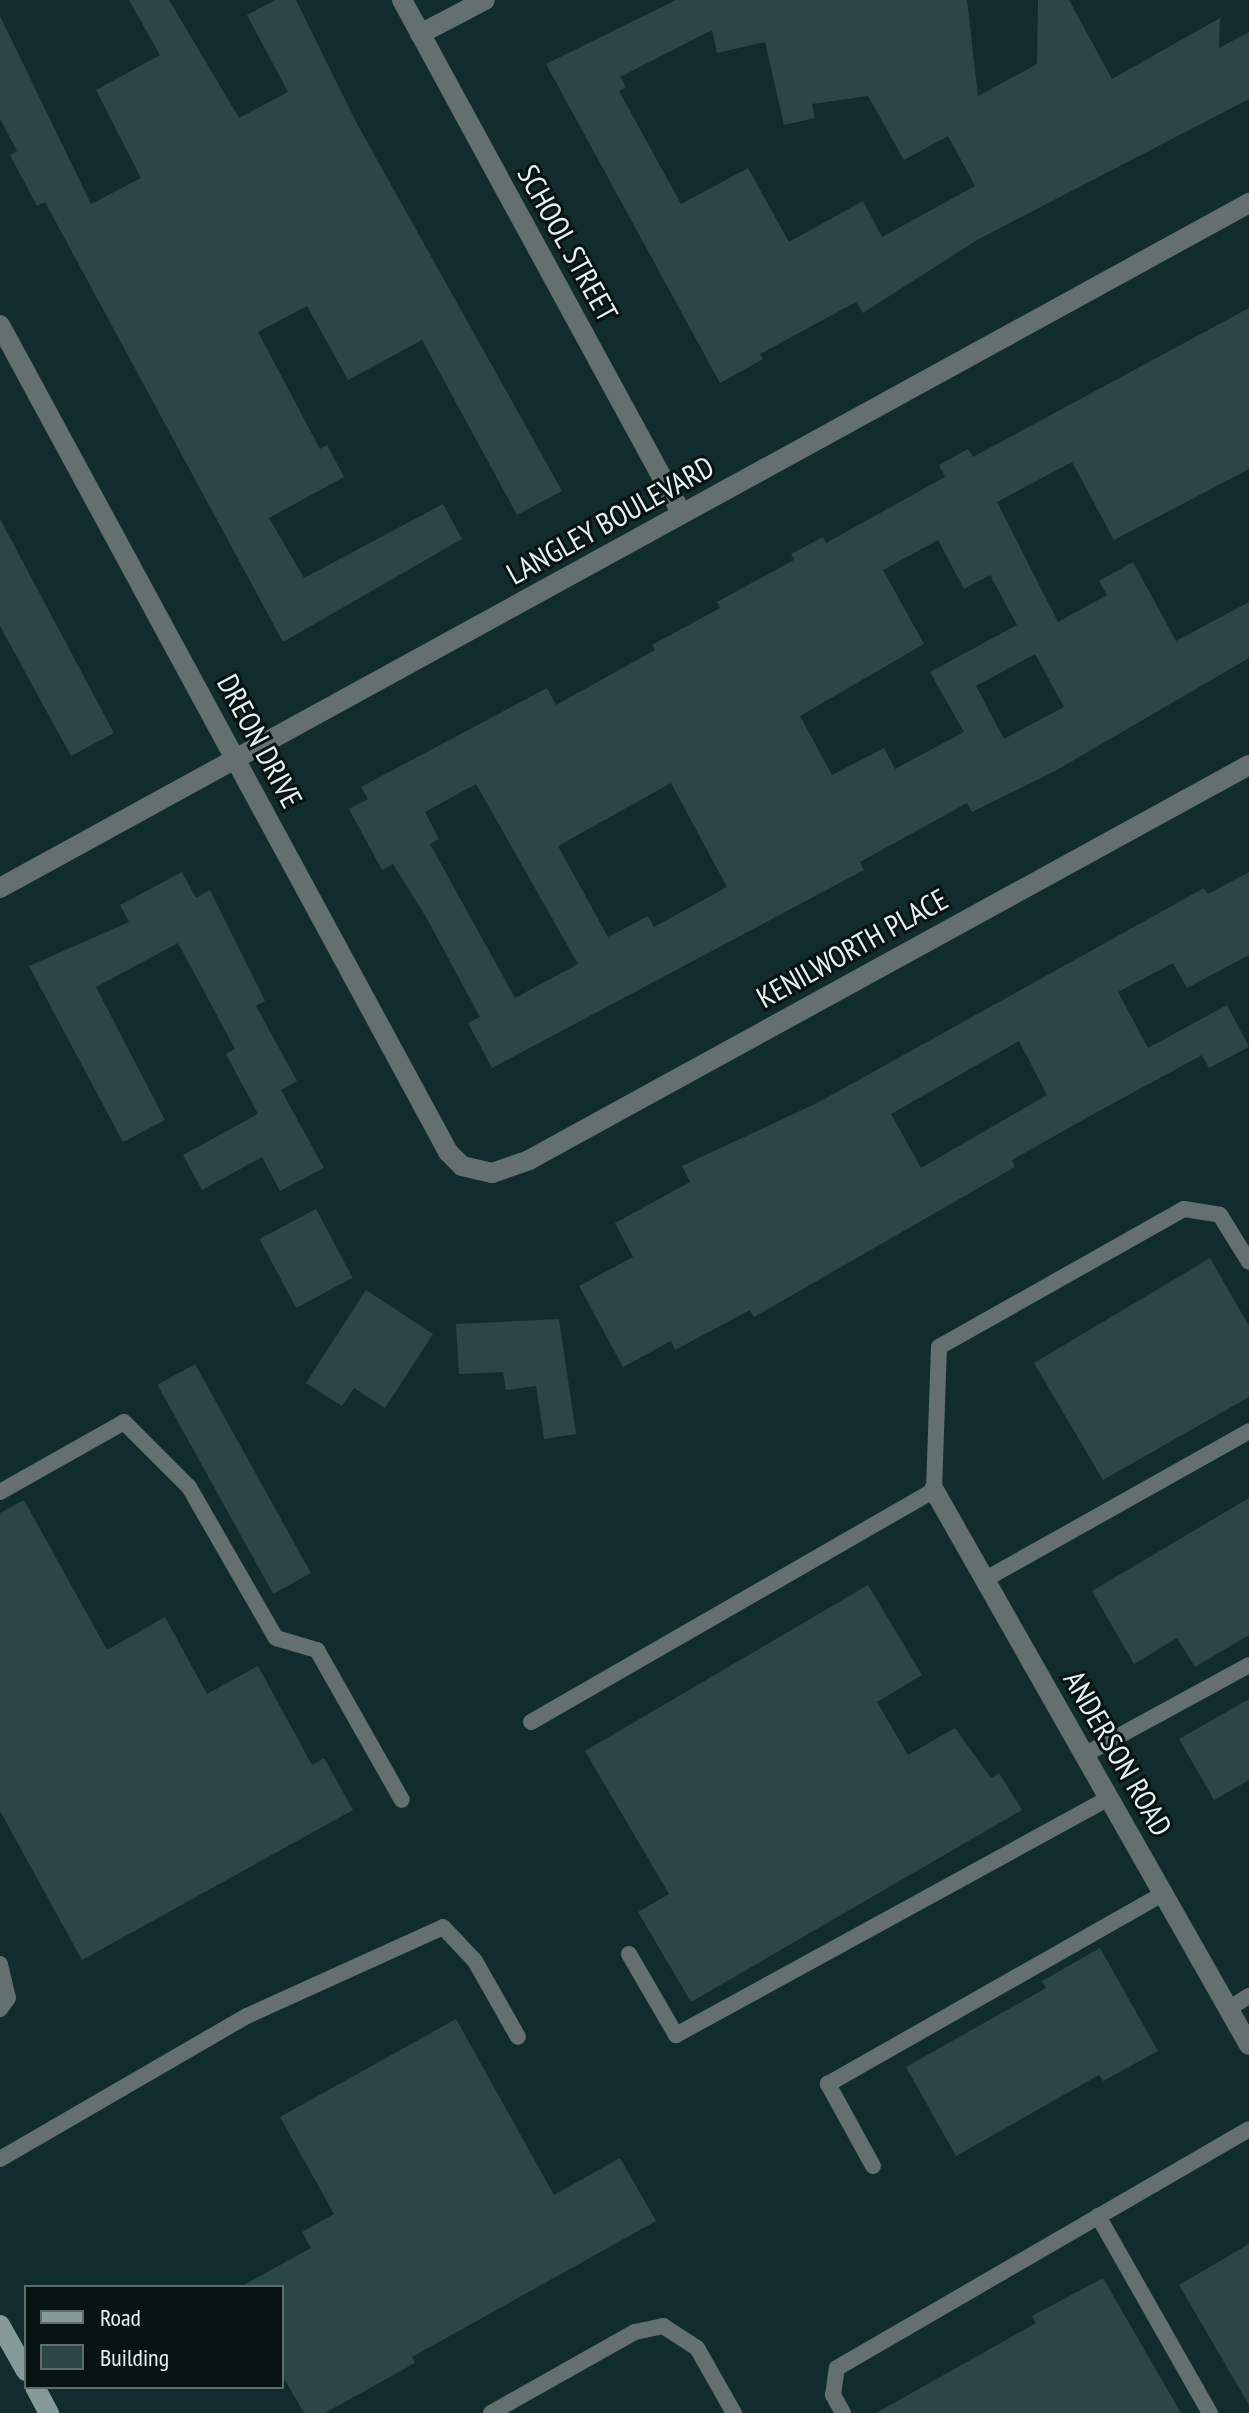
<!DOCTYPE html>
<style>
body{margin:0}
#map{position:relative;width:1249px;height:2413px;overflow:hidden;background:#112c2c;font-family:"PT Sans Narrow",sans-serif}
div>[style]{position:absolute}
[style*='--x']{left:calc(var(--x)*1px);top:calc(var(--y)*1px);width:calc(var(--w)*1px);rotate:calc(var(--a)*1deg)}
.building>*{inset:0;background:#2b4646;transform-origin:0 0}
.service>*{height:16px;margin:-8px;padding:0 8px;transform-origin:8px;border-radius:8px;background:#647070}
.minor>*{height:20px;margin:-10px;padding:0 10px;transform-origin:10px;border-radius:10px;background:#647070}
.secondary>*{height:20px;margin:-10px;padding:0 10px;transform-origin:10px;border-radius:10px;background:#869a9a}
span{translate:-50% -50%;white-space:nowrap;text-align:center;line-height:1.15;-webkit-text-stroke:6px #071212;paint-order:stroke}
.street-label{font-size:30px;color:#e4f3f3}
.legend{position:absolute;left:24px;top:2285px;width:260px;height:104px;box-sizing:border-box;background:#071212;border:2px solid #5f6c6c;margin:0;padding:10px 14px;list-style:none;font-size:24px;color:#e4f3f3}
.legend li{display:flex;align-items:center;gap:16px;height:40px}
.legend b{width:40px;border:2px solid #5f6c6c}
</style>
<div id="map">
<div class="building">
<div style="clip-path:polygon(129px 0,169px 0,239px 118px,288px 92px,247px 15px,275px 0,296px 0,356px 122px,562px 491px,517px 515px,422px 340px,348px 380px,307px 306px,258px 332px,320px 449px,327px 445px,344px 477px,269px 518px,304px 578px,443px 504px,462px 539px,283px 642px,45px 202px,37px 206px,10px 155px,17px 151px,0 119px,0 16px,91px 204px,141px 178px,96px 90px,160px 55px)"></div>
<div style="clip-path:polygon(evenodd,676px 0,967px 0,978px 96px,1037px 64px,1038px 0,1069px 0,1112px 79px,1220px 18px,1219px 48px,1249px 32px,1249px 99px,977px 240px,863px 313px,856px 302px,760px 354px,763px 359px,720px 383px,546px 64px,676px 0,712px 30px,717px 53px,765px 42px,784px 125px,815px 118px,812px 104px,868px 96px,904px 160px,948px 136px,975px 186px,882px 237px,863px 201px,789px 242px,748px 168px,681px 204px,619px 91px,626px 87px,620px 77px,712px 30px)"></div>
<div style="clip-path:polygon(evenodd,1249px 308px,1249px 469px,1114px 540px,1072px 462px,997px 502px,1058px 622px,1107px 595px,1099px 581px,1133px 562px,1176px 641px,1249px 602px,1249px 658px,1055px 771px,972px 812px,967px 803px,860px 862px,864px 870px,492px 1068px,468px 1023px,480px 1017px,426px 917px,393px 864px,382px 870px,349px 809px,368px 799px,361px 787px,547px 688px,556px 705px,655px 650px,652px 645px,720px 608px,717px 602px,794px 560px,791px 554px,823px 537px,826px 543px,945px 477px,939px 465px,968px 449px,973px 457px,1249px 308px,938px 540px,964px 589px,990px 575px,1017px 625px,930px 672px,964px 732px,895px 769px,884px 748px,832px 775px,800px 716px,924px 644px,883px 570px,938px 540px,1249px 308px,1035px 654px,1064px 707px,1004px 739px,976px 686px,1035px 654px,1249px 308px,671px 783px,727px 887px,654px 927px,648px 916px,608px 937px,558px 846px,671px 783px,1249px 308px,476px 784px,578px 964px,515px 998px,430px 844px,439px 839px,425px 812px,476px 784px)"></div>
<div style="clip-path:polygon(0 519px,114px 733px,71px 756px,0 626px)"></div>
<div style="clip-path:polygon(182px 872px,196px 898px,210px 890px,265px 1001px,256px 1006px,297px 1081px,281px 1090px,324px 1168px,280px 1191px,262px 1157px,202px 1190px,183px 1155px,258px 1114px,226px 1054px,235px 1049px,178px 943px,96px 987px,165px 1120px,123px 1142px,29px 966px,129px 922px,120px 905px)"></div>
<div style="clip-path:polygon(evenodd,1249px 872px,1249px 955px,1187px 988px,1173px 963px,1118px 992px,1148px 1048px,1227px 1005px,1249px 1047px,1209px 1068px,1202px 1055px,1088px 1117px,1012px 1160px,1015px 1167px,754px 1317px,750px 1310px,675px 1350px,671px 1341px,623px 1367px,579px 1286px,633px 1257px,615px 1223px,690px 1182px,682px 1166px,819px 1102px,1204px 888px,1208px 894px,1249px 872px,1019px 1041px,1047px 1095px,921px 1168px,891px 1114px,1019px 1041px)"></div>
<div style="left:316px;top:1209px;width:78px;height:64px;rotate:62deg"></div>
<div style="clip-path:polygon(1210px 1258px,1249px 1326px,1249px 1397px,1103px 1480px,1034px 1363px)"></div>
<div style="clip-path:polygon(366px 1290px,433px 1334px,385px 1408px,354px 1388px,342px 1406px,306px 1383px)"></div>
<div style="clip-path:polygon(559px 1319px,576px 1434px,544px 1439px,536px 1386px,506px 1390px,503px 1372px,459px 1374px,456px 1324px)"></div>
<div style="left:195px;top:1364px;width:239px;height:43px;rotate:61deg"></div>
<div style="clip-path:polygon(1249px 1498px,1249px 1635px,1195px 1667px,1177px 1638px,1134px 1664px,1092px 1591px)"></div>
<div style="clip-path:polygon(24px 1500px,107px 1650px,165px 1617px,207px 1694px,258px 1666px,312px 1765px,324px 1758px,353px 1810px,82px 1960px,0 1811px,0 1513px)"></div>
<div style="clip-path:polygon(868px 1585px,922px 1675px,877px 1702px,908px 1755px,955px 1728px,991px 1778px,999px 1773px,1022px 1810px,691px 2002px,638px 1912px,669px 1894px,585px 1751px)"></div>
<div style="clip-path:polygon(1249px 1699px,1249px 1780px,1214px 1800px,1179px 1739px)"></div>
<div style="clip-path:polygon(1100px 1948px,1158px 2051px,1103px 2081px,1099px 2075px,956px 2156px,906px 2067px,1046px 1988px,1042px 1981px)"></div>
<div style="clip-path:polygon(456px 2019px,554px 2195px,620px 2158px,656px 2221px,412px 2357px,415px 2363px,325px 2413px,304px 2413px,282px 2375px,282px 2287px,240px 2287px,311px 2248px,302px 2232px,334px 2214px,280px 2117px)"></div>
<div style="clip-path:polygon(1249px 2244px,1249px 2405px,1179px 2285px)"></div>
<div style="clip-path:polygon(1103px 2278px,1181px 2413px,876px 2413px,1036px 2323px,1032px 2316px)"></div>
</div>
<div class="service">
<div style="--x:0;--y:1492;--w:142;--a:-29.4"></div>
<div style="--x:124;--y:1422;--w:92;--a:45"></div>
<div style="--x:189;--y:1487;--w:174;--a:60.1"></div>
<div style="--x:276;--y:1638;--w:43;--a:16.3"></div>
<div style="--x:317;--y:1650;--w:172;--a:60.5"></div>
<div style="--x:984;--y:1580;--w:304;--a:-29.3"></div>
<div style="--x:531;--y:1722;--w:465;--a:-29.9"></div>
<div style="--x:934;--y:1490;--w:143;--a:-88"></div>
<div style="--x:939;--y:1347;--w:281;--a:-29.4"></div>
<div style="--x:1184;--y:1209;--w:36;--a:9"></div>
<div style="--x:1220;--y:1215;--w:55;--a:58.3"></div>
<div style="--x:1084;--y:1755;--w:188;--a:-28.6"></div>
<div style="--x:629;--y:1954;--w:94;--a:59.9"></div>
<div style="--x:676;--y:2035;--w:494;--a:-28.7"></div>
<div style="--x:0;--y:1964;--w:35;--a:77"></div>
<div style="--x:8;--y:1998;--w:14;--a:126"></div>
<div style="--x:1228;--y:2009;--w:25;--a:-32"></div>
<div style="--x:0;--y:2159;--w:285;--a:-30.1"></div>
<div style="--x:247;--y:2016;--w:215;--a:-24.4"></div>
<div style="--x:443;--y:1927;--w:47;--a:46.7"></div>
<div style="--x:475;--y:1961;--w:87;--a:60.5"></div>
<div style="--x:873;--y:2166;--w:94;--a:-118.8"></div>
<div style="--x:828;--y:2084;--w:385;--a:-29.6"></div>
<div style="--x:1098;--y:2216;--w:227;--a:60.4"></div>
<div style="--x:491;--y:2413;--w:165;--a:-29.4"></div>
<div style="--x:635;--y:2332;--w:29;--a:-12"></div>
<div style="--x:663;--y:2326;--w:40;--a:32.9"></div>
<div style="--x:697;--y:2348;--w:75;--a:60.4"></div>
<div style="--x:843;--y:2413;--w:21;--a:-119"></div>
<div style="--x:833;--y:2395;--w:27;--a:-82"></div>
<div style="--x:837;--y:2368;--w:476;--a:-30.1"></div>
</div>
<div class="minor">
<div style="--x:402;--y:0;--w:585;--a:61.42"></div>
<div style="--x:420;--y:34;--w:73;--a:-27.6"></div>
<div style="--x:0;--y:325;--w:941;--a:61.55"></div>
<div style="--x:448;--y:1152;--w:20;--a:45"></div>
<div style="--x:462;--y:1166;--w:31;--a:13"></div>
<div style="--x:492;--y:1173;--w:39;--a:-19"></div>
<div style="--x:529;--y:1160;--w:821;--a:-28.75"></div>
<div style="--x:0;--y:888;--w:1425;--a:-28.74"></div>
<div style="--x:934;--y:1490;--w:638;--a:60.42"></div>
</div>
<div class="secondary">
<div style="--x:0;--y:2325;--w:53;--a:60.5"></div>
<div style="--x:35;--y:2387;--w:30;--a:62"></div>
</div>
<div class="street-label">
<span style="left:568px;top:243px;rotate:61deg">SCHOOL STREET</span>
<span style="left:610px;top:520px;rotate:-29deg">LANGLEY BOULEVARD</span>
<span style="left:260px;top:741px;rotate:62deg">DREON DRIVE</span>
<span style="left:852px;top:948px;rotate:-29deg">KENILWORTH PLACE</span>
<span style="left:1118px;top:1753px;rotate:60deg">ANDERSON ROAD</span>
</div>
<ul class="legend">
<li><b style="height:10px;background:#869a9a"></b>Road</li>
<li><b style="height:22px;background:#2b4646"></b>Building</li>
</ul>
</div>
